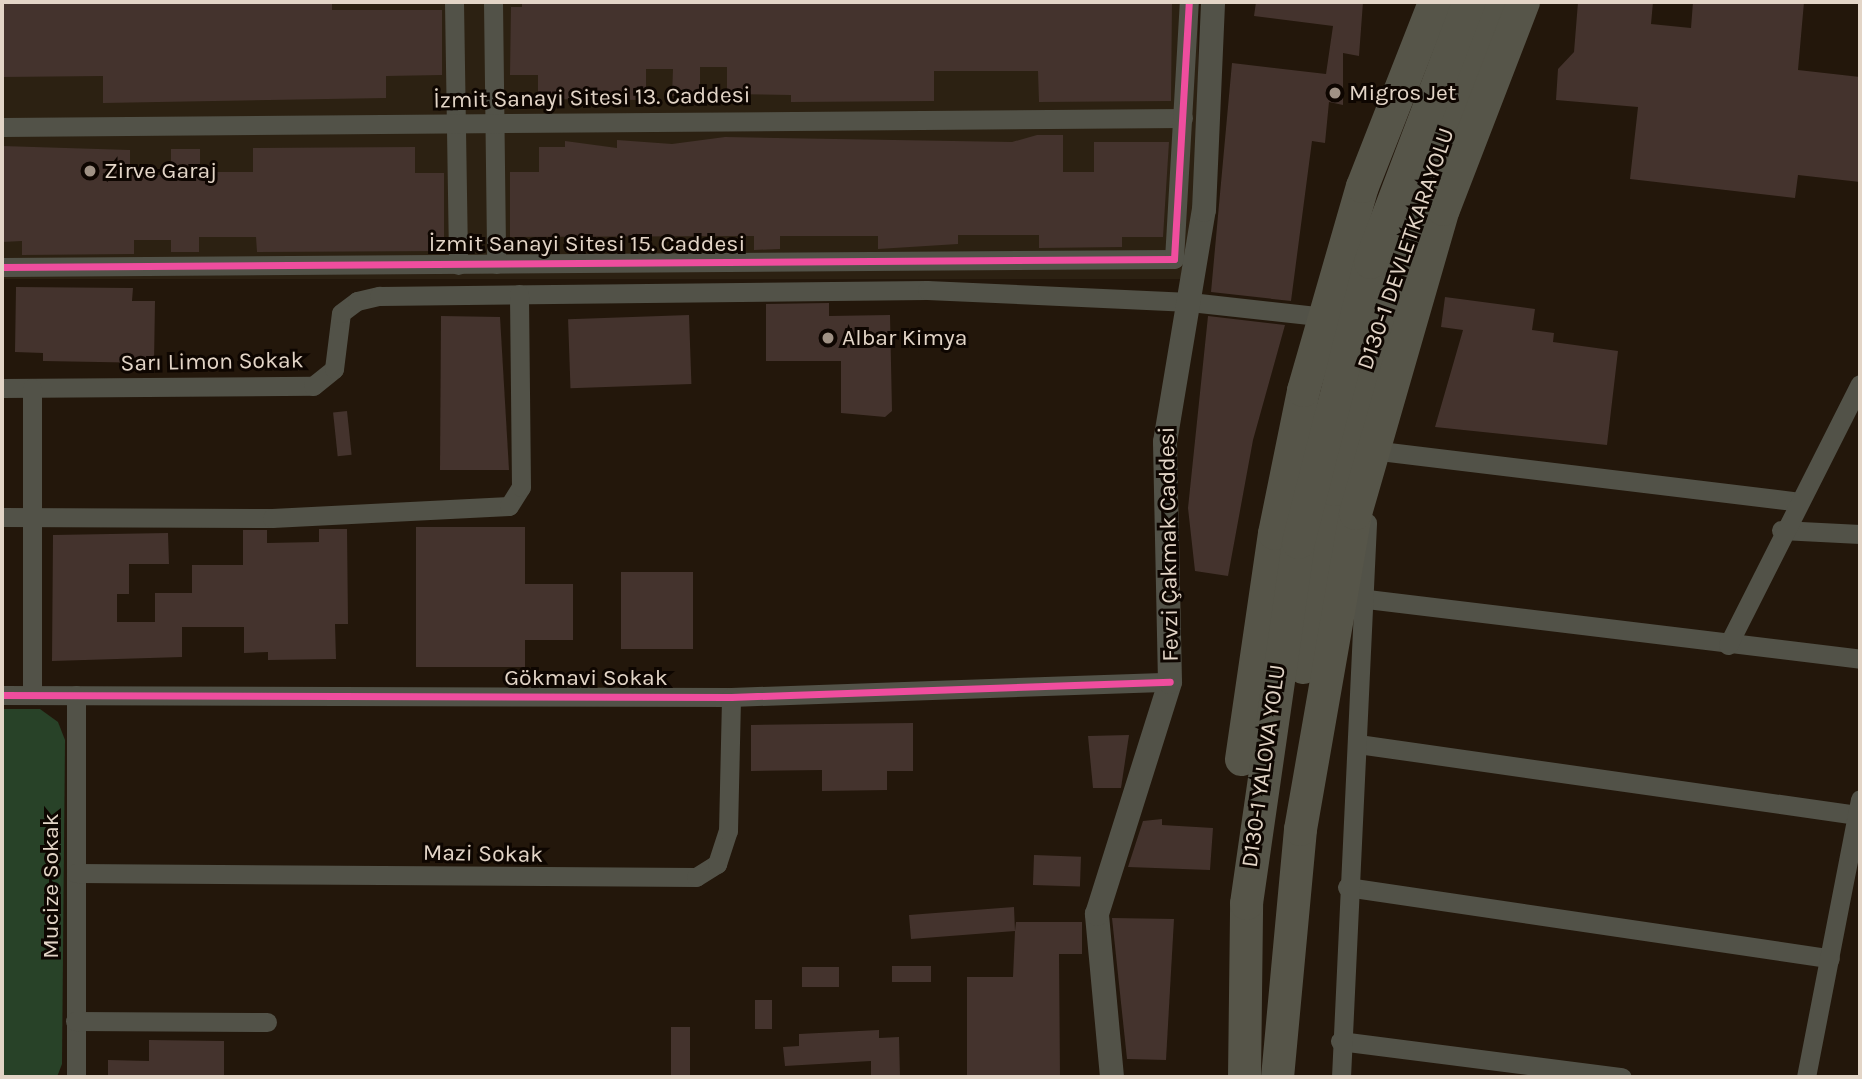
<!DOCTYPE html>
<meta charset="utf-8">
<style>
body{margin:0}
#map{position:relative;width:1862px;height:1079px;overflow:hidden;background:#23170b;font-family:Karla,sans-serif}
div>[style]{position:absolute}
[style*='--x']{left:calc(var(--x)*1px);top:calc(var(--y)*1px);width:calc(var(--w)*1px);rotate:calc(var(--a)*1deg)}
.industrial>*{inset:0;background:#2c2112;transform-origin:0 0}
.green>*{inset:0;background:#284228}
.building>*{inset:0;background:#44332d;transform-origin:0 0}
.minor>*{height:19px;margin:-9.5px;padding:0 9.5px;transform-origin:9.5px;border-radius:9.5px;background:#525248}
.tertiary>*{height:24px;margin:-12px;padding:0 12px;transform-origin:12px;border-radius:12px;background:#525248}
.trunk>*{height:33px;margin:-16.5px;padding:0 16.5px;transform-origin:16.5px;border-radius:16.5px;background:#565549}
.cycleway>*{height:7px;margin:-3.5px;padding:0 3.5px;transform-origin:3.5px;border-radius:3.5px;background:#ef4d9e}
.dots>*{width:19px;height:19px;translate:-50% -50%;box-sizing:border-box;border:4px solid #0e0601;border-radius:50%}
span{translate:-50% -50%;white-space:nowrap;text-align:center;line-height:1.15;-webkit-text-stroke:6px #0e0601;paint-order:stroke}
.poi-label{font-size:23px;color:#e3d5c7}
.left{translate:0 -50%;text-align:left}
.street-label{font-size:23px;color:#e3d5c7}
.frame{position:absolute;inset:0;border:4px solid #e3d5c7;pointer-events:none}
</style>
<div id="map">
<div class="industrial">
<div style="left:2px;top:2px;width:1196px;height:277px"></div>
</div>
<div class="green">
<div style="clip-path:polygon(2px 709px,40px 709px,58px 722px,65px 740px,62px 1064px,57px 1077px,2px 1077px)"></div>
</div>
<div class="building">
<div style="clip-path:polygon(2px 2px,332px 2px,332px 10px,442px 10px,442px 75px,386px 76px,386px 98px,103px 103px,103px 76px,2px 77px)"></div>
<div style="clip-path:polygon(522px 2px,1172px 2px,1171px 101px,1039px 102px,1038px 71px,934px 71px,934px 101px,791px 102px,791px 95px,727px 94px,727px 67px,700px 67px,700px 96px,672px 96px,673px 69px,646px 69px,646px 100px,538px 99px,538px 75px,510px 75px,511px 7px,522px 7px)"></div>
<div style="clip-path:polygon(1256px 2px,1363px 2px,1359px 56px,1343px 53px,1343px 105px,1329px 102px,1325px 143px,1312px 141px,1291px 301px,1211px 292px,1232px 63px,1326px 74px,1333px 26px,1254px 16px)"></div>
<div style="clip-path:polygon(1578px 2px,1653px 2px,1651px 24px,1691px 28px,1693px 2px,1804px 2px,1798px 70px,1860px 77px,1860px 182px,1798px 175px,1795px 198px,1630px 179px,1638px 107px,1556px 100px,1558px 69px,1574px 52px)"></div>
<div style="clip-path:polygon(1037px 135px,1063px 135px,1063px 172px,1094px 172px,1094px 142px,1169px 142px,1163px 237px,1122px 237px,1122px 247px,1039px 248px,1039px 235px,958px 235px,958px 244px,878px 249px,878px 236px,780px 236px,780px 249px,754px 250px,754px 236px,510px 237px,510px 172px,539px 172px,539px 147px,565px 147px,565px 141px,617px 148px,617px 140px,672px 144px,725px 137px,1012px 142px)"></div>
<div style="clip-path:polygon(2px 146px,130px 150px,130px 175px,171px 175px,171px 149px,200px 149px,200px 172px,253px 172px,253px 148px,415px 147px,415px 173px,444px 173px,444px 251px,257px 252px,256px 237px,199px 237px,199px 252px,171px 252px,171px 240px,134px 240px,134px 254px,22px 255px,22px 241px,2px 242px)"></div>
<div style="clip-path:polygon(16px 287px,133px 288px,132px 301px,155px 301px,154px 363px,43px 361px,43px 353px,15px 352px)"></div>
<div style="clip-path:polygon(1445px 297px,1535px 309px,1532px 330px,1554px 333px,1553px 342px,1618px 351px,1607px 445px,1435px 427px,1463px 330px,1441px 327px)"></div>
<div style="clip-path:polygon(829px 303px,829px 316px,890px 315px,892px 411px,885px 417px,841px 413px,841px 361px,766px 361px,766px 304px)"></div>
<div style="left:689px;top:315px;width:69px;height:121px;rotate:88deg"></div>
<div style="clip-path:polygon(441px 316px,500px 317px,509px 470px,440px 470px)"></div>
<div style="clip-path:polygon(1208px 316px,1285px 325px,1253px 440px,1228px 576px,1195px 571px,1188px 508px)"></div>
<div style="left:347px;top:411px;width:44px;height:14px;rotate:84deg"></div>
<div style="clip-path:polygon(416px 527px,525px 527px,525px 584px,573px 584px,573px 640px,525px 640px,525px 667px,416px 667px)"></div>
<div style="clip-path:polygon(319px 529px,347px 529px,348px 624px,335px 624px,336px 659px,268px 660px,268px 652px,244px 653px,244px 627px,182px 627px,182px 657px,52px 661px,53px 535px,168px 533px,169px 564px,129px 564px,129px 594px,117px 594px,117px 622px,155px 622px,155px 593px,192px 593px,192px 565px,243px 565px,243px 530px,267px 530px,267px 543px,319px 542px)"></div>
<div style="left:693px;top:572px;width:77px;height:72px;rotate:90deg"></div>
<div style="clip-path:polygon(913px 723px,913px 771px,887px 771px,887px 790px,822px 791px,822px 770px,751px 771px,751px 725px)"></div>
<div style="clip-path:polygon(1129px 735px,1121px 788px,1093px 788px,1088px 736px)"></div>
<div style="clip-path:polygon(1162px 819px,1162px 825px,1213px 828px,1210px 870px,1128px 867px,1143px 821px)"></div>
<div style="left:1034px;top:855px;width:47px;height:30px;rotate:2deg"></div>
<div style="clip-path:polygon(1014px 907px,1015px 931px,1016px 922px,1082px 922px,1082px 954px,1059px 954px,1060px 1077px,967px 1077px,967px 977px,1013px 977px,1015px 931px,911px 939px,909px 915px)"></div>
<div style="clip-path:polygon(1112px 918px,1174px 919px,1166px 1060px,1127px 1059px)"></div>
<div style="left:892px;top:966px;width:39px;height:16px"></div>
<div style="left:802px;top:967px;width:37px;height:20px"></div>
<div style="left:755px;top:1000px;width:17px;height:29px"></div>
<div style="left:671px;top:1027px;width:19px;height:48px"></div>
<div style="clip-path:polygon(879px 1030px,879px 1038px,899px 1037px,900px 1077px,871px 1077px,871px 1061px,785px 1066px,783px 1047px,799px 1046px,799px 1034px)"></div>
<div style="clip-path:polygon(149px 1040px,224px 1041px,224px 1077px,108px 1077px,108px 1060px,149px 1061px)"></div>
</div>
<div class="minor">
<div style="--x:454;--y:2;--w:263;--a:89.1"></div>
<div style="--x:493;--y:2;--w:262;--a:89.3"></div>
<div style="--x:2;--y:127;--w:1181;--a:-0.44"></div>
<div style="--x:2;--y:267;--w:1172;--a:-0.39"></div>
<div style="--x:1174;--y:259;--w:257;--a:-86.7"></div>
<div style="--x:2;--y:388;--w:311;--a:-0.4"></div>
<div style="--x:313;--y:386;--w:27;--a:-39"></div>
<div style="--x:334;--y:369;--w:56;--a:-82.9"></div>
<div style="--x:341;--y:313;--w:20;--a:-37"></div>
<div style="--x:357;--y:301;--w:23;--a:-13"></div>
<div style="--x:379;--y:296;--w:548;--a:-0.63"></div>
<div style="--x:927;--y:290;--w:263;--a:2.6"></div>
<div style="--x:1190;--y:302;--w:136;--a:6.3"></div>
<div style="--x:1380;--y:451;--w:419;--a:6.9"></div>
<div style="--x:2;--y:517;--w:270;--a:0.2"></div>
<div style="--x:272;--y:518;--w:237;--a:-2.9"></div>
<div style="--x:509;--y:506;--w:22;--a:-58"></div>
<div style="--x:521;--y:487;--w:193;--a:-90.6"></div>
<div style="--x:1781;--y:530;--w:79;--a:2.9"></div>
<div style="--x:1367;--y:599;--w:497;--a:6.9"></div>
<div style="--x:1728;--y:645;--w:292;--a:-63.2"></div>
<div style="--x:2;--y:695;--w:729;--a:0.16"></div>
<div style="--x:731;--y:697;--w:439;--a:-2"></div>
<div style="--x:32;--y:695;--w:307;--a:-90"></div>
<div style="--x:76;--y:695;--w:382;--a:90"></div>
<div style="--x:1358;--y:744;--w:504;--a:8.1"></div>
<div style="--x:76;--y:873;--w:620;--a:0.37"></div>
<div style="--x:696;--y:877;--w:25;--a:-32"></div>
<div style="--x:717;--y:864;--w:35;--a:-72"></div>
<div style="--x:728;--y:831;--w:134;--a:-88.7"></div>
<div style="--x:1347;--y:887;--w:488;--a:8.4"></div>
<div style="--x:75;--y:1021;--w:192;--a:0.3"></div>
<div style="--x:1340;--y:1041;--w:284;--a:7.3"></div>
<div style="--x:1341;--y:1077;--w:555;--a:-87.31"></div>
<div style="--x:1806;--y:1077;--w:283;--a:-79"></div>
</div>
<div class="tertiary">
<div style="--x:1112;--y:1077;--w:164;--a:-95.3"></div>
<div style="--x:1097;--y:914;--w:243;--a:-72.5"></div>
<div style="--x:1170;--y:682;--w:240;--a:-91.2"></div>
<div style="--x:1165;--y:442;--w:235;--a:-80.5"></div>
<div style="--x:1204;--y:210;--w:208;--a:-87.5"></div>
</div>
<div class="trunk">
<div style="--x:1303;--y:667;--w:181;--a:-80.1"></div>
<div style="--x:1334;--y:489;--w:191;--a:-75.2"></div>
<div style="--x:1383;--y:304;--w:323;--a:-69.3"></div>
<div style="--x:1241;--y:759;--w:228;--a:-81.7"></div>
<div style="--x:1274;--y:533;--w:146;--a:-78.5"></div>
<div style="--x:1303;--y:390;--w:212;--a:-73.9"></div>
<div style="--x:1362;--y:186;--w:198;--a:-68.6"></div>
<div style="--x:1244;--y:1077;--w:174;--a:-89.3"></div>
<div style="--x:1246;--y:903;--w:365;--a:-81.8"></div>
<div style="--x:1298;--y:542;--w:289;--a:-75.6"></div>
<div style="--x:1370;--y:262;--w:278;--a:-69.3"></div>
<div style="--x:1277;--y:1077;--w:249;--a:-84.7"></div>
<div style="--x:1300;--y:829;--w:321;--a:-80.1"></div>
<div style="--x:1355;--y:513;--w:316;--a:-73.9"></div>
<div style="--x:1443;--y:209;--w:222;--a:-68.9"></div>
</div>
<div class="cycleway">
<div style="--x:2;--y:267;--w:1172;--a:-0.39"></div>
<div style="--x:1174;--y:259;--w:257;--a:-86.7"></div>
<div style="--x:2;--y:695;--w:729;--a:0.16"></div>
<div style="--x:731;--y:697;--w:439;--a:-2"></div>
</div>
<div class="dots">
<div style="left:1335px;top:93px;background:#a09285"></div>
<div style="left:90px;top:171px;background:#a09285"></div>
<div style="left:828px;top:338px;background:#a09285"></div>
</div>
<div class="poi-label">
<span class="left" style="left:1349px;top:93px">Migros Jet</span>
<span class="left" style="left:104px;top:171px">Zirve Garaj</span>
<span class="left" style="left:842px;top:338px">Albar Kimya</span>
</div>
<div class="street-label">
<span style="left:592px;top:98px;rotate:-1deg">İzmit Sanayi Sitesi 13. Caddesi</span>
<span style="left:587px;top:244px">İzmit Sanayi Sitesi 15. Caddesi</span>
<span style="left:1406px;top:249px;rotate:-71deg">D130-1 DEVLETKARAYOLU</span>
<span style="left:212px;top:362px;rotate:-1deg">Sarı Limon Sokak</span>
<span style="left:1169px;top:544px;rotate:-91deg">Fevzi Çakmak Caddesi</span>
<span style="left:586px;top:678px">Gökmavi Sokak</span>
<span style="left:1264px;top:766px;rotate:-82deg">D130-1 YALOVA YOLU</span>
<span style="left:483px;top:854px;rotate:1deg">Mazi Sokak</span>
<span style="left:51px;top:886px;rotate:-90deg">Mucize Sokak</span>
</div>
<div class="frame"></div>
</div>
